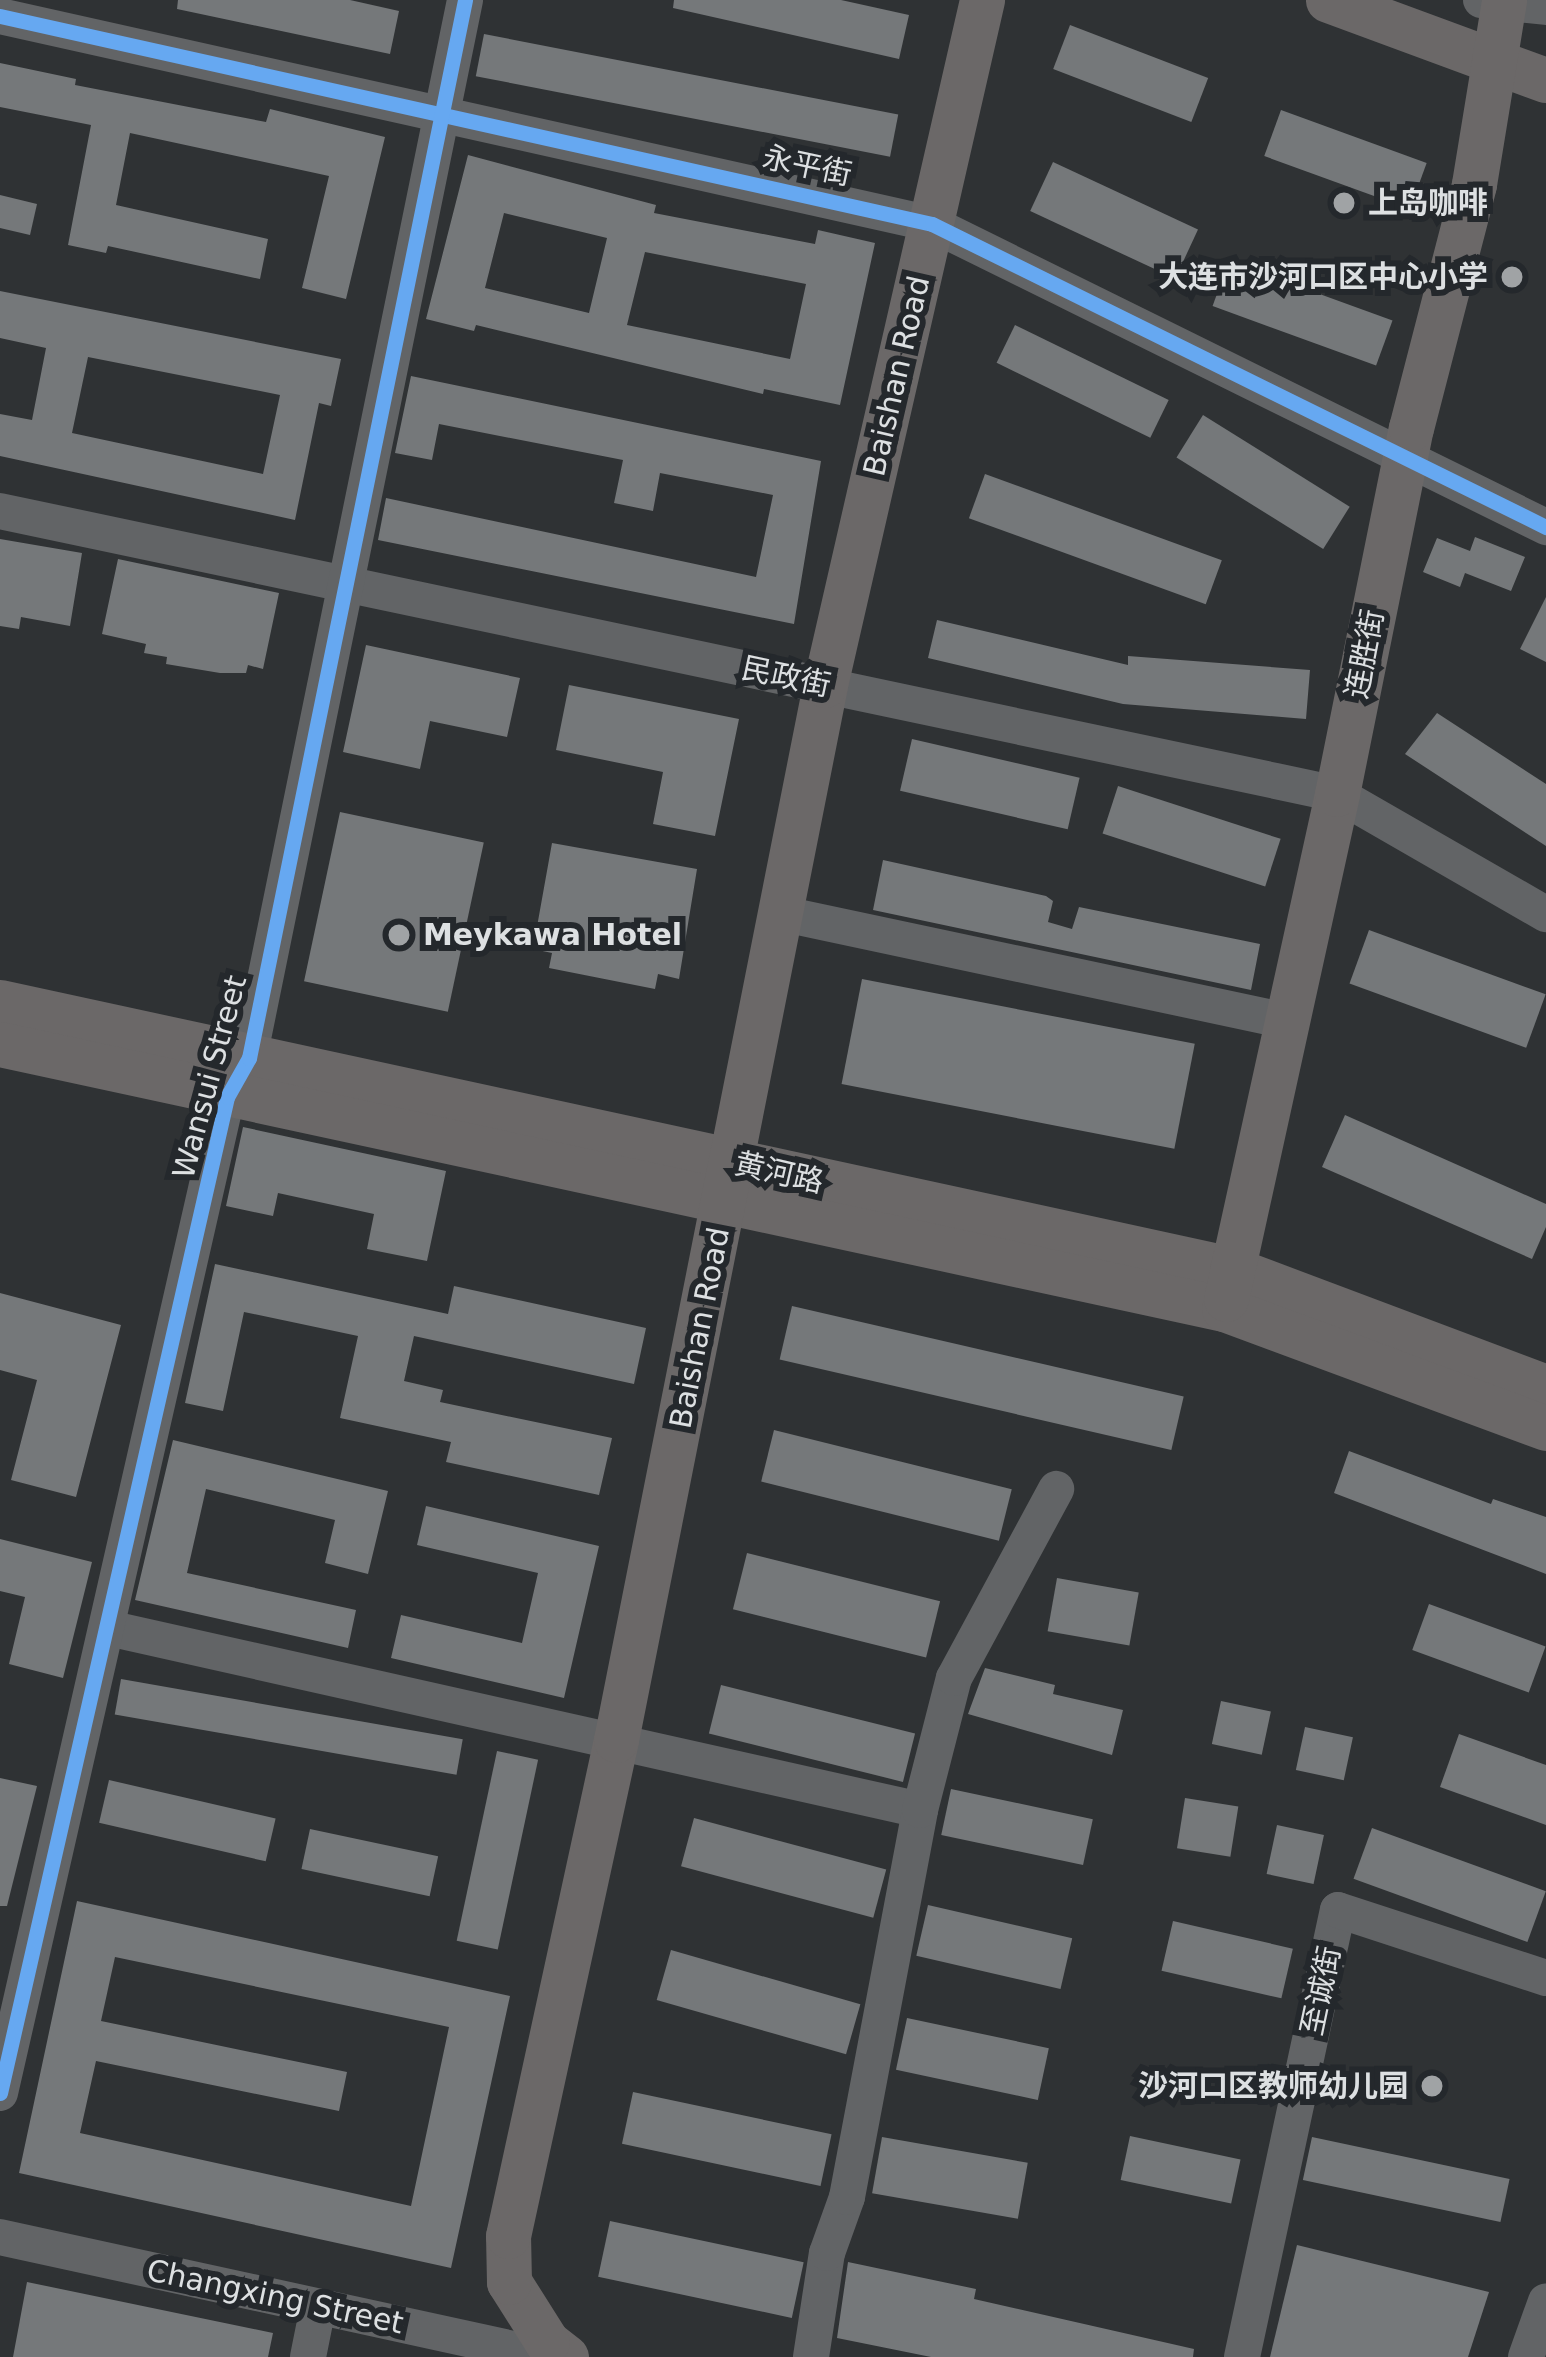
<!DOCTYPE html>
<meta charset="utf-8">
<style>
body{margin:0}
#map{position:relative;width:1546px;height:2357px;overflow:hidden;background:#2f3234;font-family:"DejaVu Sans","Noto Sans SC",sans-serif}
div>[style]{position:absolute}
[style*='--x']{left:calc(var(--x)*1px);top:calc(var(--y)*1px);width:calc(var(--w)*1px);rotate:calc(var(--a)*1deg)}
.building>*{inset:0;background:#75787a;transform-origin:0 0}
.minor>*{height:36px;margin:-18px;padding:0 18px;transform-origin:18px;border-radius:18px;background:#626466}
.major>*{height:45px;margin:-22.5px;padding:0 22.5px;transform-origin:22.5px;border-radius:22.5px;background:#6b6868}
.cycleway>*{height:15px;margin:-7.5px;padding:0 7.5px;transform-origin:7.5px;border-radius:7.5px;background:#66a8f1}
.dots>*{width:33px;height:33px;translate:-50% -50%;box-sizing:border-box;border:6px solid #24282c;border-radius:50%}
span{translate:-50% -50%;white-space:nowrap;text-align:center;line-height:1.15;-webkit-text-stroke:12px #24282c;paint-order:stroke}
.street-label{font-size:30px;color:#dde0e2}
.poi-label{font-size:30px;color:#dde0e2;font-weight:700}
.left{translate:0 -50%;text-align:left}
.right{translate:-100% -50%;text-align:right}
</style>
<div id="map">
<div class="building">
<div style="clip-path:polygon(178px 0,350px 0,399px 11px,390px 54px,177px 9px)"></div>
<div style="clip-path:polygon(674px 0,841px 0,909px 15px,899px 59px,673px 8px)"></div>
<div style="left:1070px;top:25px;width:148px;height:47px;rotate:21deg"></div>
<div style="left:484px;top:34px;width:422px;height:43px;rotate:11deg"></div>
<div style="clip-path:polygon(0 63px,76px 79px,75px 85px,266px 122px,270px 109px,385px 137px,346px 299px,302px 288px,329px 176px,130px 133px,116px 205px,268px 239px,260px 279px,108px 246px,106px 253px,68px 245px,91px 125px,0 107px)"></div>
<div style="left:1281px;top:110px;width:155px;height:49px;rotate:20deg"></div>
<div style="clip-path:polygon(evenodd,468px 155px,656px 205px,654px 213px,815px 244px,818px 230px,875px 243px,840px 405px,764px 389px,763px 394px,476px 325px,474px 331px,426px 319px,468px 155px,504px 213px,607px 238px,589px 313px,485px 288px,504px 213px,468px 155px,645px 252px,806px 284px,790px 359px,627px 325px,645px 252px)"></div>
<div style="left:1053px;top:162px;width:160px;height:54px;rotate:25deg"></div>
<div style="clip-path:polygon(0 195px,37px 204px,30px 235px,0 228px)"></div>
<div style="left:1229px;top:261px;width:174px;height:48px;rotate:20deg"></div>
<div style="clip-path:polygon(evenodd,0 291px,341px 359px,331px 406px,319px 403px,295px 520px,0 456px,0 414px,32px 420px,46px 348px,0 338px,0 291px,88px 357px,280px 395px,263px 474px,72px 433px,88px 357px)"></div>
<div style="left:1015px;top:325px;width:171px;height:42px;rotate:26deg"></div>
<div style="clip-path:polygon(411px 376px,821px 461px,794px 624px,378px 540px,386px 498px,756px 577px,773px 495px,660px 473px,653px 511px,614px 503px,623px 460px,439px 424px,432px 460px,395px 453px)"></div>
<div style="left:1203px;top:415px;width:173px;height:50px;rotate:32deg"></div>
<div style="left:985px;top:474px;width:252px;height:47px;rotate:20deg"></div>
<div style="clip-path:polygon(1475px 537px,1525px 557px,1511px 591px,1465px 573px,1460px 587px,1423px 572px,1437px 538px,1470px 551px)"></div>
<div style="clip-path:polygon(0 539px,82px 553px,70px 626px,21px 617px,19px 629px,0 626px)"></div>
<div style="clip-path:polygon(118px 559px,279px 593px,263px 669px,248px 665px,246px 673px,220px 673px,166px 664px,167px 657px,144px 653px,146px 644px,102px 634px)"></div>
<div style="clip-path:polygon(1546px 597px,1546px 662px,1520px 649px)"></div>
<div style="clip-path:polygon(937px 620px,1128px 665px,1128px 656px,1310px 670px,1306px 719px,1123px 704px,928px 658px)"></div>
<div style="clip-path:polygon(366px 645px,520px 678px,507px 737px,430px 721px,420px 769px,343px 752px)"></div>
<div style="clip-path:polygon(569px 685px,739px 719px,715px 836px,653px 824px,663px 772px,556px 750px)"></div>
<div style="clip-path:polygon(1437px 713px,1546px 784px,1546px 846px,1405px 754px)"></div>
<div style="left:912px;top:739px;width:172px;height:53px;rotate:13deg"></div>
<div style="left:1118px;top:786px;width:171px;height:50px;rotate:18deg"></div>
<div style="left:340px;top:812px;width:147px;height:173px;rotate:12deg"></div>
<div style="clip-path:polygon(552px 843px,697px 869px,679px 979px,658px 974px,655px 989px,549px 968px,552px 953px,533px 949px)"></div>
<div style="clip-path:polygon(883px 860px,1046px 896px,1053px 901px,1048px 922px,1072px 929px,1079px 907px,1260px 944px,1251px 990px,873px 910px)"></div>
<div style="left:1369px;top:930px;width:188px;height:57px;rotate:20deg"></div>
<div style="left:862px;top:979px;width:339px;height:107px;rotate:11deg"></div>
<div style="clip-path:polygon(1345px 1115px,1546px 1204px,1546px 1227px,1532px 1259px,1322px 1167px)"></div>
<div style="clip-path:polygon(243px 1127px,446px 1171px,427px 1261px,367px 1249px,374px 1214px,278px 1193px,273px 1216px,226px 1206px)"></div>
<div style="clip-path:polygon(215px 1264px,448px 1314px,454px 1286px,646px 1328px,634px 1384px,414px 1336px,404px 1381px,443px 1390px,440px 1402px,612px 1438px,599px 1495px,446px 1462px,451px 1442px,340px 1418px,358px 1336px,244px 1312px,223px 1411px,185px 1403px)"></div>
<div style="clip-path:polygon(0 1293px,121px 1325px,76px 1497px,11px 1480px,37px 1380px,0 1370px)"></div>
<div style="left:792px;top:1306px;width:402px;height:55px;rotate:13deg"></div>
<div style="left:774px;top:1430px;width:245px;height:53px;rotate:14deg"></div>
<div style="clip-path:polygon(173px 1440px,388px 1491px,368px 1574px,325px 1563px,335px 1520px,206px 1489px,187px 1573px,356px 1610px,348px 1648px,135px 1600px)"></div>
<div style="clip-path:polygon(1349px 1451px,1491px 1504px,1493px 1499px,1546px 1517px,1546px 1574px,1334px 1493px)"></div>
<div style="clip-path:polygon(426px 1506px,599px 1546px,564px 1698px,391px 1658px,401px 1615px,522px 1643px,538px 1573px,417px 1545px)"></div>
<div style="clip-path:polygon(0 1539px,92px 1562px,63px 1678px,9px 1664px,25px 1597px,0 1591px)"></div>
<div style="left:747px;top:1553px;width:199px;height:58px;rotate:14deg"></div>
<div style="left:1057px;top:1578px;width:83px;height:54px;rotate:10deg"></div>
<div style="left:1429px;top:1604px;width:124px;height:49px;rotate:20deg"></div>
<div style="clip-path:polygon(985px 1668px,1055px 1685px,1053px 1694px,1123px 1710px,1112px 1755px,968px 1714px)"></div>
<div style="left:121px;top:1679px;width:347px;height:36px;rotate:10deg"></div>
<div style="left:721px;top:1685px;width:200px;height:50px;rotate:14deg"></div>
<div style="left:1221px;top:1701px;width:51px;height:44px;rotate:12deg"></div>
<div style="left:1305px;top:1727px;width:49px;height:44px;rotate:12deg"></div>
<div style="clip-path:polygon(1459px 1734px,1546px 1765px,1546px 1825px,1440px 1787px)"></div>
<div style="left:497px;top:1751px;width:42px;height:194px;rotate:12deg"></div>
<div style="clip-path:polygon(0 1778px,37px 1786px,7px 1906px,0 1906px)"></div>
<div style="left:109px;top:1780px;width:171px;height:44px;rotate:13deg"></div>
<div style="left:951px;top:1789px;width:145px;height:47px;rotate:12deg"></div>
<div style="left:1185px;top:1798px;width:54px;height:51px;rotate:9deg"></div>
<div style="left:694px;top:1818px;width:199px;height:50px;rotate:15deg"></div>
<div style="left:1277px;top:1825px;width:48px;height:50px;rotate:12deg"></div>
<div style="left:1372px;top:1828px;width:185px;height:54px;rotate:20deg"></div>
<div style="left:310px;top:1829px;width:131px;height:41px;rotate:12deg"></div>
<div style="clip-path:polygon(evenodd,77px 1901px,510px 1996px,451px 2268px,19px 2173px,77px 1901px,115px 1957px,449px 2027px,411px 2206px,80px 2133px,96px 2061px,339px 2111px,347px 2072px,101px 2021px,115px 1957px)"></div>
<div style="left:928px;top:1905px;width:148px;height:52px;rotate:13deg"></div>
<div style="left:1173px;top:1921px;width:123px;height:51px;rotate:13deg"></div>
<div style="left:671px;top:1950px;width:197px;height:52px;rotate:16deg"></div>
<div style="left:907px;top:2018px;width:145px;height:53px;rotate:12deg"></div>
<div style="left:633px;top:2092px;width:203px;height:53px;rotate:12deg"></div>
<div style="left:1130px;top:2136px;width:113px;height:45px;rotate:12deg"></div>
<div style="left:882px;top:2137px;width:148px;height:57px;rotate:10deg"></div>
<div style="left:1312px;top:2137px;width:202px;height:44px;rotate:12deg"></div>
<div style="left:610px;top:2221px;width:198px;height:57px;rotate:12deg"></div>
<div style="clip-path:polygon(1297px 2245px,1489px 2292px,1468px 2357px,1270px 2357px)"></div>
<div style="clip-path:polygon(848px 2262px,976px 2289px,974px 2299px,1194px 2349px,1193px 2357px,931px 2357px,837px 2338px)"></div>
<div style="clip-path:polygon(27px 2282px,273px 2333px,268px 2357px,13px 2357px)"></div>
</div>
<div class="minor">
<div style="--x:1481;--y:0;--w:65;--a:6.1"></div>
<div style="--x:0;--y:16;--w:955;--a:12.58"></div>
<div style="--x:932;--y:224;--w:685;--a:26.27"></div>
<div style="--x:0;--y:511;--w:1367;--a:11.95"></div>
<div style="--x:1337;--y:794;--w:241;--a:29.9"></div>
<div style="--x:779;--y:913;--w:519;--a:12"></div>
<div style="--x:108;--y:1628;--w:832;--a:12.63"></div>
<div style="--x:0;--y:2093;--w:1022;--a:-77.16"></div>
<div style="--x:227;--y:1097;--w:45;--a:-60.6"></div>
<div style="--x:249;--y:1058;--w:1080;--a:-78.46"></div>
<div style="--x:0;--y:2237;--w:563;--a:12.31"></div>
<div style="--x:308;--y:2357;--w:51;--a:-78.7"></div>
<div style="--x:811;--y:2357;--w:105;--a:-81.3"></div>
<div style="--x:827;--y:2253;--w:59;--a:-70.3"></div>
<div style="--x:847;--y:2197;--w:394;--a:-79.3"></div>
<div style="--x:920;--y:1810;--w:136;--a:-75.6"></div>
<div style="--x:954;--y:1678;--w:215;--a:-61.6"></div>
<div style="--x:1242;--y:2357;--w:457;--a:-77.9"></div>
<div style="--x:1338;--y:1910;--w:219;--a:18.1"></div>
<div style="--x:1526;--y:2357;--w:59;--a:-70.3"></div>
</div>
<div class="major">
<div style="--x:1328;--y:0;--w:232;--a:20.2"></div>
<div style="--x:0;--y:1002;--w:1261;--a:12.23"></div>
<div style="--x:1232;--y:1269;--w:335;--a:20.6"></div>
<div style="--x:0;--y:1044;--w:1252;--a:12.22"></div>
<div style="--x:1224;--y:1309;--w:343;--a:20.3"></div>
<div style="--x:1226;--y:1299;--w:517;--a:-77.6"></div>
<div style="--x:1337;--y:794;--w:373;--a:-78.6"></div>
<div style="--x:1411;--y:428;--w:252;--a:-75.5"></div>
<div style="--x:1474;--y:184;--w:186;--a:-80.7"></div>
<div style="--x:566;--y:2357;--w:24;--a:-142"></div>
<div style="--x:547;--y:2342;--w:71;--a:-122.3"></div>
<div style="--x:509;--y:2282;--w:46;--a:-91.2"></div>
<div style="--x:508;--y:2236;--w:508;--a:-77.72"></div>
<div style="--x:616;--y:1740;--w:1076;--a:-78.79"></div>
<div style="--x:825;--y:685;--w:703;--a:-77.09"></div>
</div>
<div class="cycleway">
<div style="--x:0;--y:16;--w:955;--a:12.58"></div>
<div style="--x:932;--y:224;--w:685;--a:26.27"></div>
<div style="--x:0;--y:2093;--w:1022;--a:-77.16"></div>
<div style="--x:227;--y:1097;--w:45;--a:-60.6"></div>
<div style="--x:249;--y:1058;--w:1080;--a:-78.46"></div>
</div>
<div class="dots">
<div style="left:1344px;top:203px;background:#a0a3a5"></div>
<div style="left:1512px;top:277px;background:#a0a3a5"></div>
<div style="left:399px;top:935px;background:#a0a3a5"></div>
<div style="left:1432px;top:2086px;background:#a0a3a5"></div>
</div>
<div class="street-label">
<span style="left:807px;top:166px;rotate:12deg">永平街</span>
<span style="left:897px;top:376px;rotate:-77deg">Baishan Road</span>
<span style="left:1365px;top:654px;rotate:-79deg">连胜街</span>
<span style="left:786px;top:677px;rotate:12deg">民政街</span>
<span style="left:210px;top:1077px;rotate:-75deg">Wansui Street</span>
<span style="left:779px;top:1173px;rotate:13deg">黄河路</span>
<span style="left:700px;top:1328px;rotate:-79deg">Baishan Road</span>
<span style="left:1321px;top:1991px;rotate:-78deg">至诚街</span>
<span style="left:275px;top:2297px;rotate:12deg">Changxing Street</span>
</div>
<div class="poi-label">
<span class="left" style="left:1368px;top:203px">上岛咖啡</span>
<span class="right" style="left:1488px;top:277px">大连市沙河口区中心小学</span>
<span class="left" style="left:423px;top:935px">Meykawa Hotel</span>
<span class="right" style="left:1408px;top:2086px">沙河口区教师幼儿园</span>
</div>
</div>
